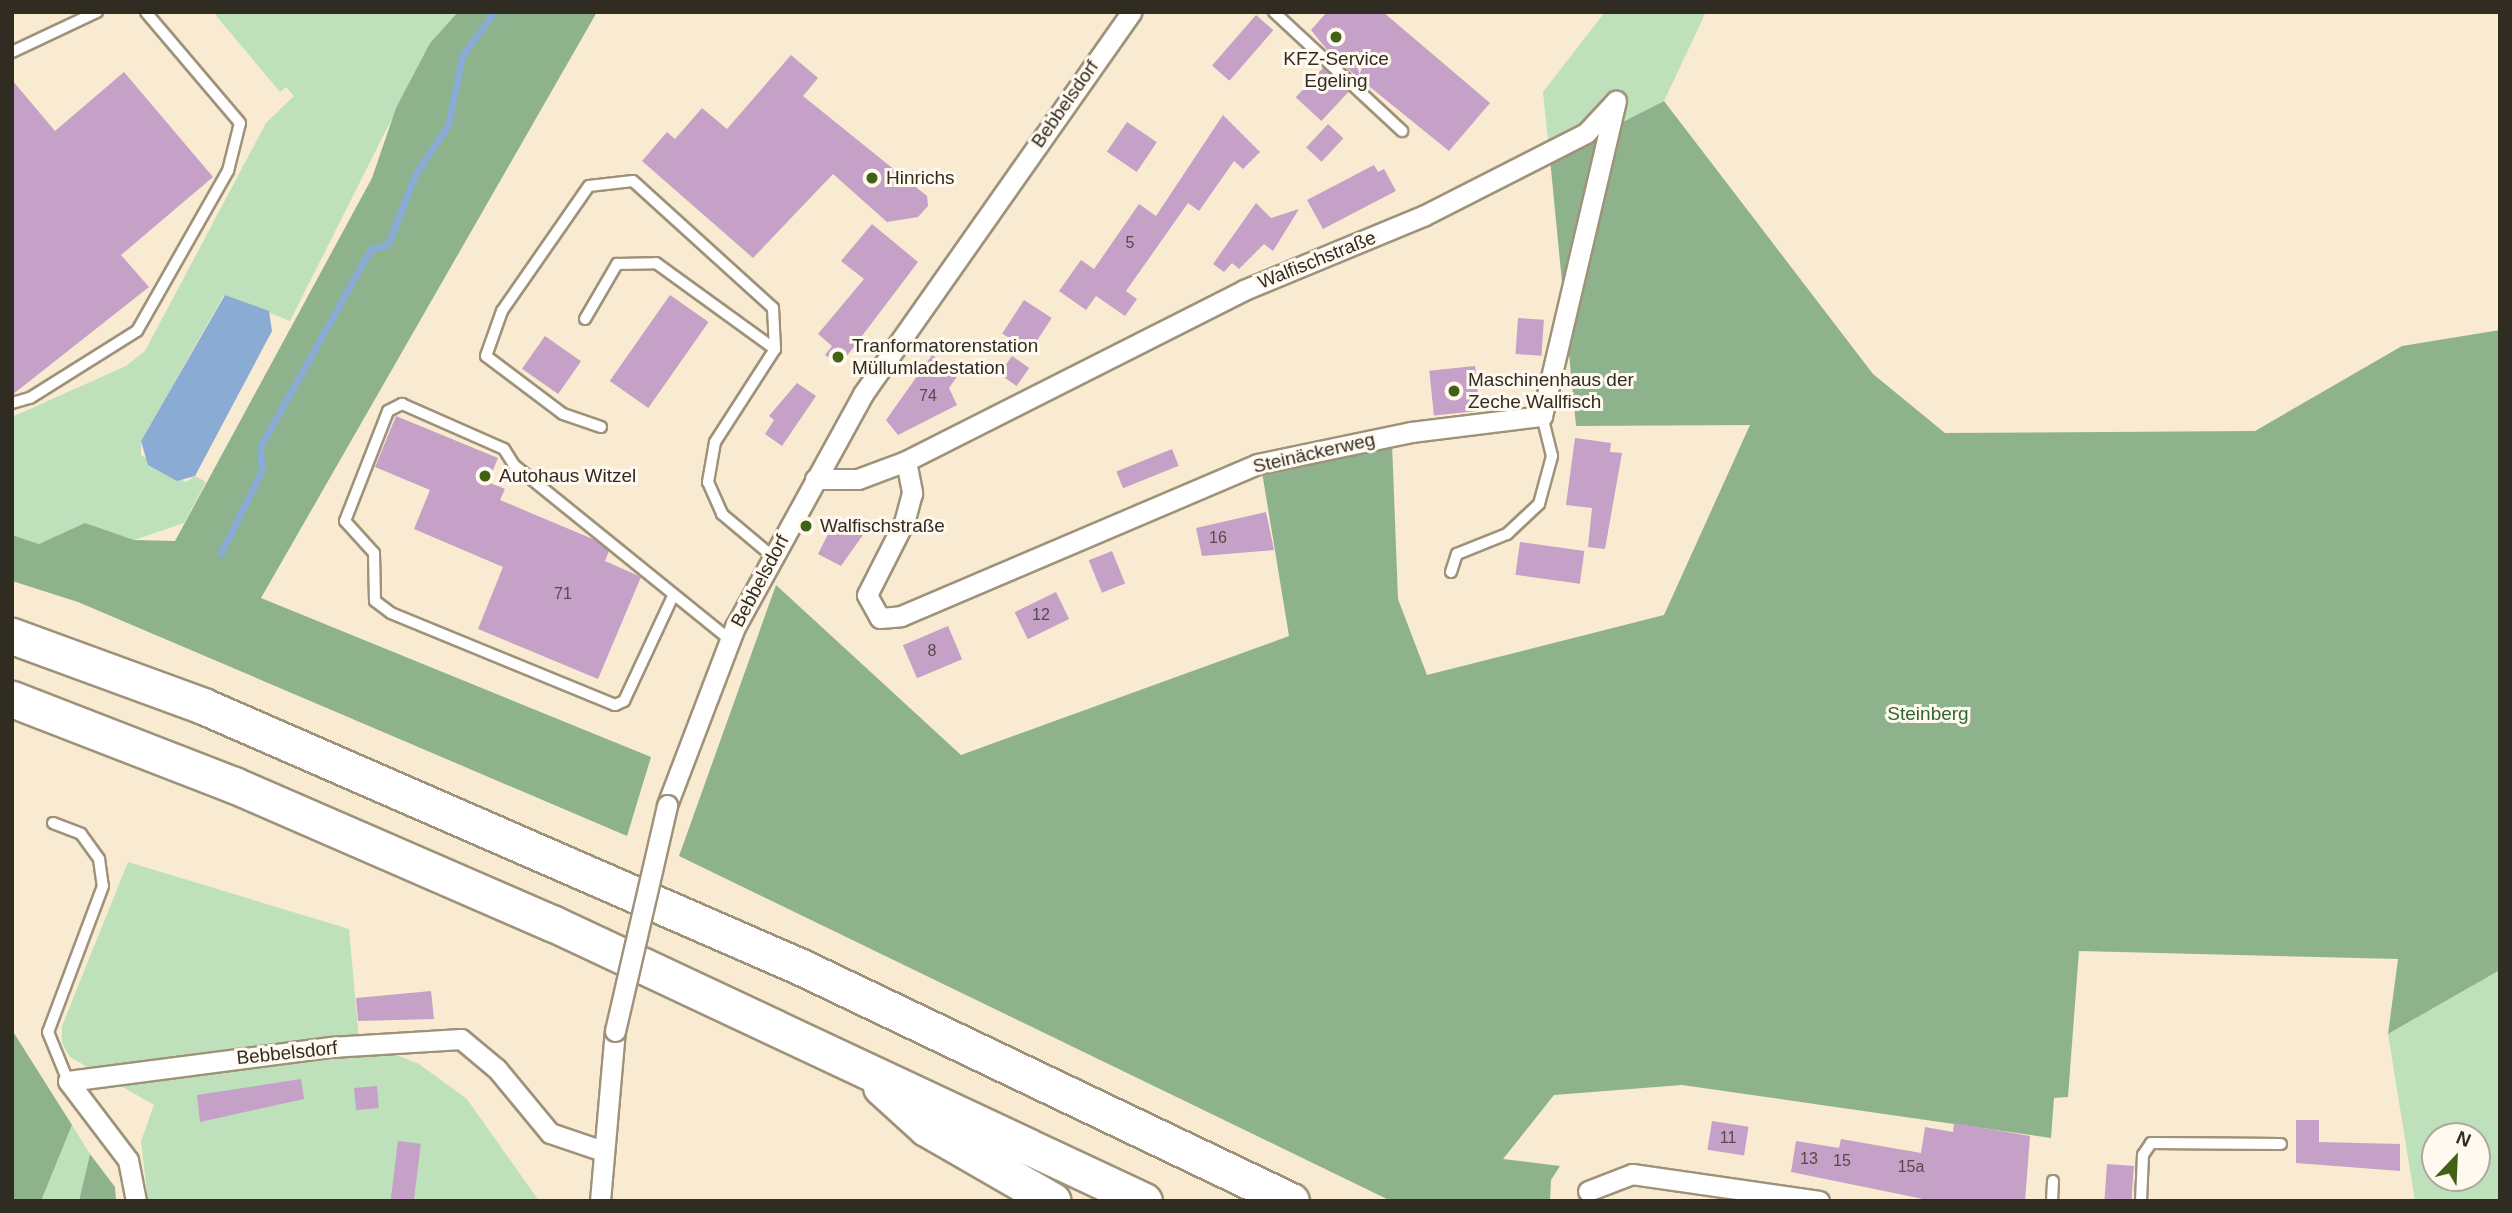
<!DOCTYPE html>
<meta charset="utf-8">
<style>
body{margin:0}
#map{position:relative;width:2512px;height:1213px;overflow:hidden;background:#f9ebd1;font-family:Arial,sans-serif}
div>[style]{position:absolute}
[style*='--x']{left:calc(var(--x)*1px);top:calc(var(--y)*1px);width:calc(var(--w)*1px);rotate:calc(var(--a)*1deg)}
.green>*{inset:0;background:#bee1bc}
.forest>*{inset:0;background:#8eb38c}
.water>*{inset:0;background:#8aabd3}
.stream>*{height:7px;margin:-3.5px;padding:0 3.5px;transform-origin:3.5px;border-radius:3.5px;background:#8aabd3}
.building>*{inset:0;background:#c5a0c7;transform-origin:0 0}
.roads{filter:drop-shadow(2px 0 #9f927a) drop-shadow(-2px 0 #9f927a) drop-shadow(0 2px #9f927a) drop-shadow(0 -2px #9f927a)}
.service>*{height:10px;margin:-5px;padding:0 5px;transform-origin:5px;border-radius:5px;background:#fff}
.minor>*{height:19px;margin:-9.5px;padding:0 9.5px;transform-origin:9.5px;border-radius:9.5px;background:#fff}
.motorway>*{height:35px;margin:-17.5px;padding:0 17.5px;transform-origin:17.5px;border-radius:17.5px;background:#fff}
.bridges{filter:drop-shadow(2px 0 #9f927a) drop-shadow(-2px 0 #9f927a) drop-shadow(0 2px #9f927a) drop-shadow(0 -2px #9f927a)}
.minor-bridge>*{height:19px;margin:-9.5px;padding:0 9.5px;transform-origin:9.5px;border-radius:9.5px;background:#fff}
.dots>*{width:19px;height:19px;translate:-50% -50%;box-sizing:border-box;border:4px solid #fff9ef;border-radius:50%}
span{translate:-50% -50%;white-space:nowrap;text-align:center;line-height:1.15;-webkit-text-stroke:6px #fff9ef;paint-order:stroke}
.number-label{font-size:16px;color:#56494b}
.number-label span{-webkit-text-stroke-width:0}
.poi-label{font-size:19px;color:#312c22}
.left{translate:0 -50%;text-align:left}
.street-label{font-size:19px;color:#312c22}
.park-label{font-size:19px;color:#326632}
.frame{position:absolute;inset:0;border:14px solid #312c22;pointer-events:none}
.north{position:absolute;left:2421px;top:1122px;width:70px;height:70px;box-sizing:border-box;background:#fff9ef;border:2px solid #ada79d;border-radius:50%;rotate:23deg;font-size:19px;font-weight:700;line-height:28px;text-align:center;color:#312c22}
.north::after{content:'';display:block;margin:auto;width:24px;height:32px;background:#416115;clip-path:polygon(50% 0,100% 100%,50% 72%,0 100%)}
</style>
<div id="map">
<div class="green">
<div style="clip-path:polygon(213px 12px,458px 12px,430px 43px,290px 321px,224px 295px,141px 441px,141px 455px,186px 482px,195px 476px,206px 482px,184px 523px,134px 540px,85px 524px,39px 544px,12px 535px,12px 417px,126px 366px,145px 351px,266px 123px,294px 96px,286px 87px,280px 92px)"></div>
<div style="clip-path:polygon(1605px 12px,1706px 12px,1664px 101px,1550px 159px,1543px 92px)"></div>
<div style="clip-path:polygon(128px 862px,349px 929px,359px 1040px,419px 1064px,467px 1099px,539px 1201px,148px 1201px,141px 1141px,154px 1105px,70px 1057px,62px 1043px,62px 1026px)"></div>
<div style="clip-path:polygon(evenodd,2500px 970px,2500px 1201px,2415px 1201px,2388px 1034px,2500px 970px,2435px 1136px,2477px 1136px,2477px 1178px,2435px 1178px,2435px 1136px)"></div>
<div style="clip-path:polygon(72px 1125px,90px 1154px,79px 1201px,41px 1201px)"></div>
</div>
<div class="forest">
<div style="clip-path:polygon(458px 12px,597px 12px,261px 598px,651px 757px,627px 836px,78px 602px,12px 581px,12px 535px,39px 544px,85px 523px,134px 540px,175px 541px,372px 178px,396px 108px,430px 43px)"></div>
<div style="clip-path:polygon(1664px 101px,1873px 374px,1945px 433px,2255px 431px,2402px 346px,2500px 330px,2500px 970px,2388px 1034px,2398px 959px,2079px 951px,2068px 1097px,2054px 1098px,2051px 1138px,1682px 1085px,1554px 1095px,1503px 1159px,1560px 1166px,1551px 1180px,1550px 1201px,1391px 1201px,679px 856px,776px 585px,961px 755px,1289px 636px,1262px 472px,1392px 443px,1398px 599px,1427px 675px,1664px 615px,1750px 425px,1576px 426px,1550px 159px)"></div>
<div style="clip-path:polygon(12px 1030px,72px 1125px,41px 1201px,12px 1201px)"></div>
<div style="clip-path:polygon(90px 1154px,115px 1187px,116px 1201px,79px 1201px)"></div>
</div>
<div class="water">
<div style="clip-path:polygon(225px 295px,269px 311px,272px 331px,195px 476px,177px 481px,148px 465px,141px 441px)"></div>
</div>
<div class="stream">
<div style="--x:221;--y:553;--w:93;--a:-63.7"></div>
<div style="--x:262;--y:470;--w:23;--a:-95"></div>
<div style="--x:260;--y:447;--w:226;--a:-60.8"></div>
<div style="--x:370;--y:250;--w:19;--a:-18"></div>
<div style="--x:388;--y:244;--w:74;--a:-68.6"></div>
<div style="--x:415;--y:175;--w:60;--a:-56.6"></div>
<div style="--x:448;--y:125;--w:70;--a:-78.5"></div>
<div style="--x:462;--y:56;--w:54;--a:-54"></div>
</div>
<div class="building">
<div style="clip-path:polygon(1327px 12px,1383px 12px,1490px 103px,1449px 151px,1333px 57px,1311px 30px)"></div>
<div style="left:1256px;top:15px;width:23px;height:67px;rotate:41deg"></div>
<div style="clip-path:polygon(791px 55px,818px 78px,803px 96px,927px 196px,928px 206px,918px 217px,887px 222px,833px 174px,753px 258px,642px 161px,667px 132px,675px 139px,702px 108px,727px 129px)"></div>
<div style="left:1323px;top:68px;width:35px;height:40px;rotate:43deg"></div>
<div style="clip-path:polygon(124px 72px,213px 177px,121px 255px,149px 287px,12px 395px,12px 80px,55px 131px)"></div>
<div style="clip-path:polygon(1223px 115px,1260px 152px,1243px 169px,1234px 161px,1199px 211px,1188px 203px,1126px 291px,1137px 299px,1125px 316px,1096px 296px,1086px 310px,1059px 291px,1081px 260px,1094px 269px,1139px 204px,1156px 216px)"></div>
<div style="left:1127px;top:122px;width:36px;height:36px;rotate:34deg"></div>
<div style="left:1328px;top:124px;width:21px;height:32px;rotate:43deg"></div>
<div style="clip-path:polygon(1374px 165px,1378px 172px,1384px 169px,1396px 191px,1323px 229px,1307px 200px)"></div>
<div style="clip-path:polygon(1256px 203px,1271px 218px,1299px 209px,1273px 251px,1264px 244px,1239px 269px,1232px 263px,1224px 272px,1213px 264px)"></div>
<div style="clip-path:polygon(872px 224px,918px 262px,840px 365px,825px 355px,832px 346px,818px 334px,864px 279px,841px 261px)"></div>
<div style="left:670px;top:295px;width:47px;height:105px;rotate:35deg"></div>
<div style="left:1024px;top:300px;width:33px;height:40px;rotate:33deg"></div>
<div style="left:1518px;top:318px;width:26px;height:36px;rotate:4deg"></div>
<div style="left:545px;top:336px;width:44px;height:40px;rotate:35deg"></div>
<div style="clip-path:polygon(932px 355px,959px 374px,949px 388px,957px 405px,898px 435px,886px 420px)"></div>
<div style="left:1012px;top:356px;width:21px;height:22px;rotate:35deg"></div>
<div style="left:1475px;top:366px;width:45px;height:46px;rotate:84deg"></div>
<div style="clip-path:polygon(797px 383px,816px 396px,782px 446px,765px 434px,774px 420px,769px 416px)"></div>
<div style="clip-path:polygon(396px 416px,498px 458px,488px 482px,505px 489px,500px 500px,595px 540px,609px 551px,605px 561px,641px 577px,598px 679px,478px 629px,503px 567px,414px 529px,430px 490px,375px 467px)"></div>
<div style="clip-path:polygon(1575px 438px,1611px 443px,1610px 452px,1622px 453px,1605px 549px,1588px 547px,1592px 508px,1566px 505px)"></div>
<div style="left:1172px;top:449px;width:18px;height:60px;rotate:68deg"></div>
<div style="clip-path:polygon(1266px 512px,1274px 550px,1202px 556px,1196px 528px)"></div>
<div style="clip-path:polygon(836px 518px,865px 532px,841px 566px,818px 554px)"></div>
<div style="left:1520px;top:542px;width:65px;height:33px;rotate:8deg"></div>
<div style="left:1112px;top:551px;width:35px;height:25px;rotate:68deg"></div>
<div style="left:1056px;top:592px;width:30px;height:46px;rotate:64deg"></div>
<div style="left:948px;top:626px;width:36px;height:49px;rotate:67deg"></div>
<div style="clip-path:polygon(431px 991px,434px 1019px,358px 1021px,356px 998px)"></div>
<div style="clip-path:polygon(301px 1079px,304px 1099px,200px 1122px,197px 1095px)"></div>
<div style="left:377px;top:1086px;width:22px;height:23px;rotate:85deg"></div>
<div style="clip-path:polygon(2296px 1120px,2319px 1120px,2319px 1142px,2400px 1144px,2400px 1171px,2296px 1163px)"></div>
<div style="left:1712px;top:1121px;width:37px;height:29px;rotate:9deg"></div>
<div style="clip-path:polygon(1954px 1123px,2030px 1136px,2025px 1201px,1933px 1201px,1791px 1172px,1796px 1141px,1839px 1148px,1841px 1139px,1921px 1153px,1925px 1127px,1953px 1132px)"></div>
<div style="left:398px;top:1141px;width:23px;height:60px;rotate:7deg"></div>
<div style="left:2107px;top:1164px;width:27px;height:37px;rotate:4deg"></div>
</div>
<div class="roads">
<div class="service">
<div style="--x:1274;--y:12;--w:175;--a:42.9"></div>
<div style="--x:12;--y:52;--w:94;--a:-25.2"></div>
<div style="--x:585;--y:319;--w:64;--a:-59.8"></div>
<div style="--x:617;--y:264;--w:39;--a:-1"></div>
<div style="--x:656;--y:263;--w:147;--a:35.9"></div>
<div style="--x:12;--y:403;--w:19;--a:-16"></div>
<div style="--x:30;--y:398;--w:126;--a:-32.1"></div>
<div style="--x:137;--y:331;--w:184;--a:-60.4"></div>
<div style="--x:228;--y:171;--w:49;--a:-76"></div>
<div style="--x:240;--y:123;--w:145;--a:-130.3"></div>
<div style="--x:601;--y:427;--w:40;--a:-161.1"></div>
<div style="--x:563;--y:414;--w:96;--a:-143"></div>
<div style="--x:486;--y:356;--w:48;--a:-70.4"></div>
<div style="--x:502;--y:311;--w:152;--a:-55.2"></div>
<div style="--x:589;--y:186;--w:44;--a:-6.5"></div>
<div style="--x:633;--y:181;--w:189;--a:42.2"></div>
<div style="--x:773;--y:308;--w:41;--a:87.2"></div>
<div style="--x:775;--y:349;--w:111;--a:122.8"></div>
<div style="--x:715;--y:442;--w:41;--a:99.9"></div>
<div style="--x:708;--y:482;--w:35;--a:66"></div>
<div style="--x:722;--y:514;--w:65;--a:40"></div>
<div style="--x:1451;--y:572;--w:19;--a:-72"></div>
<div style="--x:1457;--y:554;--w:54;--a:-21.8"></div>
<div style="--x:1507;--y:534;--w:44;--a:-43.2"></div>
<div style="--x:1539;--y:504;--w:50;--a:-74.8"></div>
<div style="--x:1552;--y:456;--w:41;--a:-104"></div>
<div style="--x:673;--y:596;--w:116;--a:115"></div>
<div style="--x:624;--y:701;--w:10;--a:156"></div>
<div style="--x:615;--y:705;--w:242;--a:-157.7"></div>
<div style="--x:391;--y:613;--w:20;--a:-143"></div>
<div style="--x:375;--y:601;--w:48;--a:-91.2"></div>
<div style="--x:374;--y:553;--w:43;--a:-132.2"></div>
<div style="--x:345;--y:521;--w:118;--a:-68.6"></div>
<div style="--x:388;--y:411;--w:16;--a:-27"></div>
<div style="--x:402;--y:404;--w:111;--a:23.8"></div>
<div style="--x:504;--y:449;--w:19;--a:58"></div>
<div style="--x:514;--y:465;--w:277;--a:39"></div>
<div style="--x:53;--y:823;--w:30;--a:21"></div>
<div style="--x:81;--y:834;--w:31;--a:54"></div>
<div style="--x:99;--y:859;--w:27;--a:82"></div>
<div style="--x:103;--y:886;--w:156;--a:110.6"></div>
<div style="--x:48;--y:1032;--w:53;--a:67.8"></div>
<div style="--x:2052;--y:1201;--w:20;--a:-87"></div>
<div style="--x:2141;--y:1201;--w:46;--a:-87.5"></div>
<div style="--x:2143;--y:1155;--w:14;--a:-56"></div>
<div style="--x:2151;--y:1143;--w:130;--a:0.4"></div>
</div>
<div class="minor">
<div style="--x:906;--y:461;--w:33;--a:79"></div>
<div style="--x:912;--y:493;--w:28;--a:105"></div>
<div style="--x:905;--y:520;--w:84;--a:116.9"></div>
<div style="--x:867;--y:595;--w:26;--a:61"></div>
<div style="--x:880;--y:618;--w:21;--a:-5"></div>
<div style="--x:901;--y:616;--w:387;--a:-23.1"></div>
<div style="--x:1257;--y:464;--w:157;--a:-11.7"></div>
<div style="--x:1411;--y:432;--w:132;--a:-7"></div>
<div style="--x:1542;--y:416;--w:324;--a:-76.8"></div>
<div style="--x:815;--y:479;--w:43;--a:0"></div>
<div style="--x:858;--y:479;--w:51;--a:-20.6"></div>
<div style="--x:906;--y:461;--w:379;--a:-26.8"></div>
<div style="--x:1244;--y:290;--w:194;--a:-22.5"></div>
<div style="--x:1423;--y:216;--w:183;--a:-27"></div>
<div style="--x:1586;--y:133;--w:42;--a:-46.9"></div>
<div style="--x:667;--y:805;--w:191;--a:-69.1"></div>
<div style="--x:735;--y:627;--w:266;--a:-61.2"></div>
<div style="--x:863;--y:394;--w:467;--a:-54.9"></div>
<div style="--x:1588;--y:1191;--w:47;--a:-21.1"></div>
<div style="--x:1632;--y:1174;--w:189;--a:8.2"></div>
<div style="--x:136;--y:1201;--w:42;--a:-101"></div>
<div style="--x:128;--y:1160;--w:99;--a:-127.2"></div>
<div style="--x:68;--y:1081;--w:265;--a:-7.4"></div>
<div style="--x:331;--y:1047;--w:130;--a:-3.5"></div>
<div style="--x:461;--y:1039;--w:47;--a:39.8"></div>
<div style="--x:497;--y:1069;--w:83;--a:50.4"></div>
<div style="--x:550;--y:1133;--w:56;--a:18.8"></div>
<div style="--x:600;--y:1201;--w:171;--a:-85"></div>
</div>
<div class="motorway">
<div style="--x:12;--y:636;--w:203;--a:20.1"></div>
<div style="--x:203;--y:706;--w:652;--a:23.58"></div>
<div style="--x:801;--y:967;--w:543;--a:25.53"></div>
<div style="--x:12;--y:699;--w:238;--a:21.2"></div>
<div style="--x:234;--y:785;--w:347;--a:23.5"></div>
<div style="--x:552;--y:923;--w:654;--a:25.15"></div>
<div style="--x:881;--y:1087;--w:61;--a:42.3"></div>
<div style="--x:926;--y:1128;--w:146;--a:29.9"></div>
</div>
</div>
<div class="bridges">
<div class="minor-bridge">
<div style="--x:615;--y:1031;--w:232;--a:-77"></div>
</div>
</div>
<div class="dots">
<div style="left:1336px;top:37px;background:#416115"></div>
<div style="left:872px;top:178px;background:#416115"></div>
<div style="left:838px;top:357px;background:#416115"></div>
<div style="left:1454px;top:391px;background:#416115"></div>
<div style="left:485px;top:476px;background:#416115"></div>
<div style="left:806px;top:526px;background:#416115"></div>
</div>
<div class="number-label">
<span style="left:1130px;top:243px">5</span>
<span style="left:928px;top:396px">74</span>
<span style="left:1218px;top:538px">16</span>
<span style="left:563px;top:594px">71</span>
<span style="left:1041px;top:615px">12</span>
<span style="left:932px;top:651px">8</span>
<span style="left:1728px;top:1138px">11</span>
<span style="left:1809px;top:1159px">13</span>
<span style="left:1842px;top:1161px">15</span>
<span style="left:1911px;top:1167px">15a</span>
</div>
<div class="poi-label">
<span style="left:1336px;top:70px">KFZ-Service<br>Egeling</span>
<span class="left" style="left:886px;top:178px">Hinrichs</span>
<span class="left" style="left:852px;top:357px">Tranformatorenstation<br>Müllumladestation</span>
<span class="left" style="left:1468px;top:391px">Maschinenhaus der<br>Zeche Wallfisch</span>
<span class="left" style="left:499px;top:476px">Autohaus Witzel</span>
<span class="left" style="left:820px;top:526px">Walfischstraße</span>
</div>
<div class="street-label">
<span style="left:1065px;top:104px;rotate:-55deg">Bebbelsdorf</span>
<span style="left:1317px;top:260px;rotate:-22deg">Walfischstraße</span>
<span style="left:1314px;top:453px;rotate:-13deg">Steinäckerweg</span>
<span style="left:760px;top:581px;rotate:-62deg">Bebbelsdorf</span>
<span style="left:287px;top:1053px;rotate:-6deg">Bebbelsdorf</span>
</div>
<div class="park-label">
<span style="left:1928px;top:714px">Steinberg</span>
</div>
<div class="frame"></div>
<div class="north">N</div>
</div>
